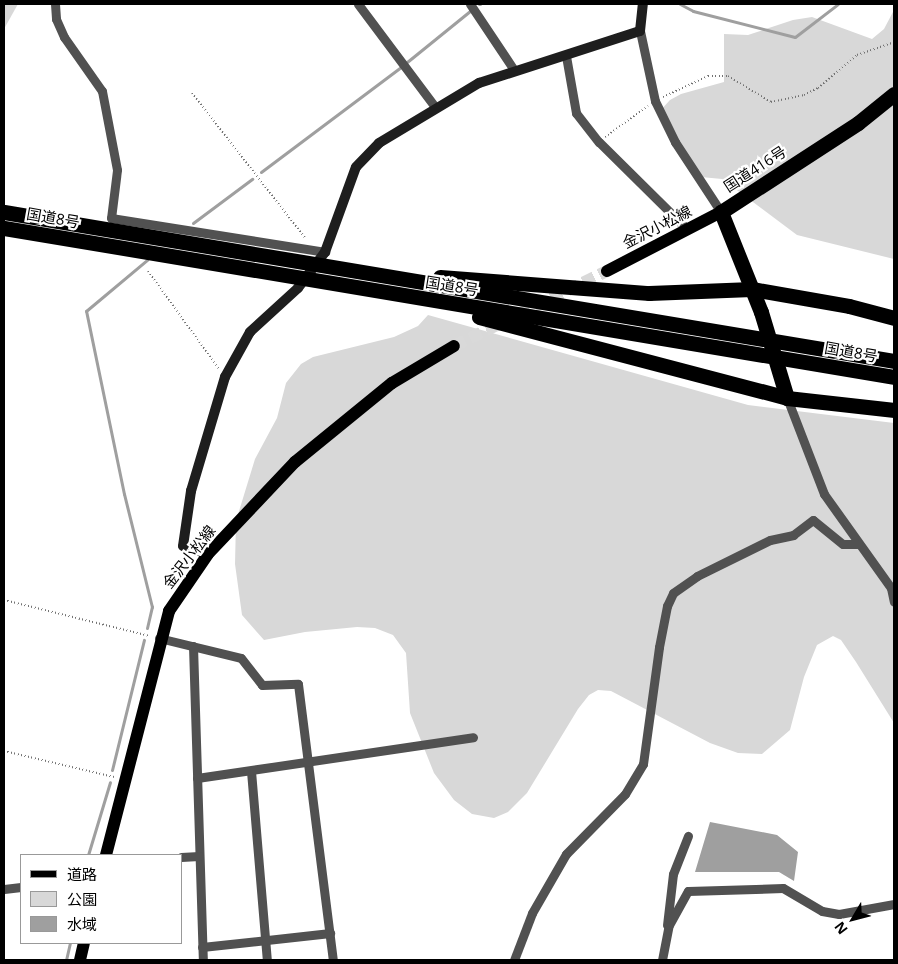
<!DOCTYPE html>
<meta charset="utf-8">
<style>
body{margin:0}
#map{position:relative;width:898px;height:964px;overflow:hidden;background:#fff;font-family:"Open Sans","Noto Sans JP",sans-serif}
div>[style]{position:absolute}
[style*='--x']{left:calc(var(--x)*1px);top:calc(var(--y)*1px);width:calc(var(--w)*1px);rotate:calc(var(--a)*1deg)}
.green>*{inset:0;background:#d8d8d8}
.water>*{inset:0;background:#9f9f9f}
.stream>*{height:3px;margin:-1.5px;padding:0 1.5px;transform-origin:1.5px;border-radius:1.5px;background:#9f9f9f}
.primary-tunnel>*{height:12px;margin-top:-6px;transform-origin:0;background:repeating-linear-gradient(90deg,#d9d9d9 0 12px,transparent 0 18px)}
.path>*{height:2px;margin-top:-1px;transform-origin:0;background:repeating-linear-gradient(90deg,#737373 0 1px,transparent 0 3.5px)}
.street>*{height:9px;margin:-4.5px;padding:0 4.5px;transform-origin:4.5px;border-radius:4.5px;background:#515151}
.secondary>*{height:10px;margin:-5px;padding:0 5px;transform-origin:5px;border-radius:5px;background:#1e1e1e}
.primary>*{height:12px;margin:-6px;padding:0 6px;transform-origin:6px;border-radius:6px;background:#000}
.highway>*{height:15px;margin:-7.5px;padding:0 7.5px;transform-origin:7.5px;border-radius:7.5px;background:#000}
span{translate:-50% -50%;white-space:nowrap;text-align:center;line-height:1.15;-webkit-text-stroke:4.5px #fff;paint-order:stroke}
.street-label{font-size:15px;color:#000}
.frame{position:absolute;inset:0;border:5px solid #000;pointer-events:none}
.legend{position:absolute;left:20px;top:854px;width:162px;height:90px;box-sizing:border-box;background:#fff;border:1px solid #999;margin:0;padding:6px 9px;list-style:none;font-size:15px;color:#000}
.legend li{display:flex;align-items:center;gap:10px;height:25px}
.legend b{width:25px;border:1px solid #999}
.north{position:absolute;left:828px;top:894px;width:50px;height:50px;-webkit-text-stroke:4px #fff;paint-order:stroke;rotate:233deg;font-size:14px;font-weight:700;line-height:20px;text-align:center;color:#000}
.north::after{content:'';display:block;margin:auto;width:18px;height:22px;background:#000;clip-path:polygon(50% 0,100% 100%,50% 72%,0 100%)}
</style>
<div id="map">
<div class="green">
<div style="clip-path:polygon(4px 4px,18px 4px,4px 29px)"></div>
<div style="clip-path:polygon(894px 10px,894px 259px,797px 235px,722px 179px,701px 177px,659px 112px,670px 100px,681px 94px,724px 82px,724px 34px,748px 35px,793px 20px,812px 17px,872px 39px,884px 29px)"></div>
<div style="clip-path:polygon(428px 315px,748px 405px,894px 423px,894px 723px,856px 662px,841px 640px,833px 636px,817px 645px,804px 677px,790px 730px,762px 754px,738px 753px,710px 743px,611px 691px,598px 690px,589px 695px,578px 709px,527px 793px,508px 812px,494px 818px,472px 814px,454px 800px,434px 773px,410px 713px,406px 653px,393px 635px,375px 628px,357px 627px,305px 632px,264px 640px,242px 615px,235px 564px,236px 521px,255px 459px,277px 418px,286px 383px,301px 364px,313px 357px,394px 337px,418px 326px)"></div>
</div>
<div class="water">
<div style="clip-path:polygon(710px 822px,777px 835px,798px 852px,794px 881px,779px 872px,695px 872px)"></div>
</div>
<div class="stream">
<div style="--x:479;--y:4;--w:1;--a:0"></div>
<div style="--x:680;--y:4;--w:15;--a:28"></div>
<div style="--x:693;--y:11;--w:105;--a:14.3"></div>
<div style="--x:795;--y:37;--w:54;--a:-37.5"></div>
<div style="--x:407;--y:62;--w:81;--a:-39"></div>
<div style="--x:261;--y:172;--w:175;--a:-36.9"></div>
<div style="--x:193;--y:223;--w:74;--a:-36.7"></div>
<div style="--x:147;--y:628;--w:22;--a:-77"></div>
<div style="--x:152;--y:607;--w:116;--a:-103.9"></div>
<div style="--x:124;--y:494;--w:187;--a:-101.7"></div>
<div style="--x:86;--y:311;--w:80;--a:-39.9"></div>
<div style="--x:112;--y:770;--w:134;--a:-76.2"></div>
<div style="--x:88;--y:855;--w:76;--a:-73.2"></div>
<div style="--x:66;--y:960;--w:17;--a:-77"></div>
</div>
<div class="primary-tunnel">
<div style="--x:454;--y:346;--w:170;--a:-26.1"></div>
</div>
<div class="path">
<div style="--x:192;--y:93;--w:185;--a:52"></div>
<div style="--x:663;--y:97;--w:50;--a:-25"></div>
<div style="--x:708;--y:76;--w:20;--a:0"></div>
<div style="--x:728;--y:76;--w:50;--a:31.2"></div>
<div style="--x:771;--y:102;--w:34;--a:-12"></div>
<div style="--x:804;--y:95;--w:16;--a:-27"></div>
<div style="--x:818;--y:88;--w:51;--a:-40.2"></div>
<div style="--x:857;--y:55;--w:39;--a:-19"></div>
<div style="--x:605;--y:137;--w:53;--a:-35.8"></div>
<div style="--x:148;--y:271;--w:121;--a:54.1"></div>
<div style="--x:4;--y:600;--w:150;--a:13.9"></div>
<div style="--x:4;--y:751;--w:113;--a:13.3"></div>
</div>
<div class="street">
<div style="--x:55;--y:4;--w:15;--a:86"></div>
<div style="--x:56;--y:19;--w:20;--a:66"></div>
<div style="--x:64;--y:37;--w:66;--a:54.9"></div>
<div style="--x:102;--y:91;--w:80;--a:79.2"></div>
<div style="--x:117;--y:170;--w:48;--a:97.1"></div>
<div style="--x:111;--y:218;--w:217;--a:9"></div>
<div style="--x:358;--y:4;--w:129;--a:53.2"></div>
<div style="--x:470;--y:4;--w:79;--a:56.3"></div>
<div style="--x:640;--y:31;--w:72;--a:77.9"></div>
<div style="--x:655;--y:101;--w:46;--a:64"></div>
<div style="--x:675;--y:142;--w:84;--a:56.7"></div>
<div style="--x:566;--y:56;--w:58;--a:80"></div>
<div style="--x:576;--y:113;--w:37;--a:52"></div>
<div style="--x:599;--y:142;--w:124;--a:44.7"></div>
<div style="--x:787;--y:398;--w:103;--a:68.9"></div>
<div style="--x:824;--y:494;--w:115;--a:54.5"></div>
<div style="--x:891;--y:588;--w:14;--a:78"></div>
<div style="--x:159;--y:638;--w:84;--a:13.7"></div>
<div style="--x:241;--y:658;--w:34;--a:52"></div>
<div style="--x:262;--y:685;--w:36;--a:-2"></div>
<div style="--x:298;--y:684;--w:278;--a:82.8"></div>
<div style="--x:193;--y:646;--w:314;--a:88.2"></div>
<div style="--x:251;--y:771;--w:190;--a:85.2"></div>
<div style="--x:197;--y:778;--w:279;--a:-8.4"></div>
<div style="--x:181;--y:857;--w:18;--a:-3"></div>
<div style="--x:4;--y:889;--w:17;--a:-7"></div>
<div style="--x:667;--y:925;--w:51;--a:-83.3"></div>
<div style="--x:673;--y:874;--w:41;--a:-68.5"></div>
<div style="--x:202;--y:947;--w:129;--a:-6.2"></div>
<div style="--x:514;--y:960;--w:50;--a:-69"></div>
<div style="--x:532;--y:913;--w:68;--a:-60"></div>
<div style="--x:566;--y:854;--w:84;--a:-45.5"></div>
<div style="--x:625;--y:794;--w:35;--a:-59"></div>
<div style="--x:643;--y:764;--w:118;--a:-82.2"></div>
<div style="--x:659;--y:647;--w:42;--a:-79"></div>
<div style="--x:667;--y:606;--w:14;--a:-65"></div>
<div style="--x:673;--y:593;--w:29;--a:-35"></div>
<div style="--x:697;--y:576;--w:81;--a:-26.3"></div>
<div style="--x:770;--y:540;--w:24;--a:-12"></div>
<div style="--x:793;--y:535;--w:25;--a:-37"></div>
<div style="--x:813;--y:520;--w:38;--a:39"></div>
<div style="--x:843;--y:544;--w:15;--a:0"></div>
<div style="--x:662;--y:960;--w:36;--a:-79"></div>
<div style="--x:669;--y:925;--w:39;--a:-61"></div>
<div style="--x:688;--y:891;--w:95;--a:-1.8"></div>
<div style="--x:783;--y:888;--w:45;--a:30.5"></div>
<div style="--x:822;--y:911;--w:17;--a:10"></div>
<div style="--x:839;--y:914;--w:56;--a:-10.3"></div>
</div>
<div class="secondary">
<div style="--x:208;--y:554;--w:26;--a:-162"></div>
<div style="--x:183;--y:546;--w:56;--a:-81.7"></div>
<div style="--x:191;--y:491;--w:119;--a:-73.4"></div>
<div style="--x:225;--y:377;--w:51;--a:-60.9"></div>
<div style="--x:250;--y:332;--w:65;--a:-42.5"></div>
<div style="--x:298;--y:288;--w:45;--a:-53.1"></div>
<div style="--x:325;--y:252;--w:90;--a:-70"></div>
<div style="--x:356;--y:167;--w:33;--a:-46"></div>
<div style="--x:379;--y:143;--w:117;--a:-31"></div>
<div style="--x:479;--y:83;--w:169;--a:-17.9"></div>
<div style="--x:640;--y:31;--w:27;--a:-84"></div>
</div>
<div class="primary">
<div style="--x:607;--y:271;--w:128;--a:-27.4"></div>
<div style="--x:106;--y:855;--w:252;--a:-75.5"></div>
<div style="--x:169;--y:611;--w:69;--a:-55.6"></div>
<div style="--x:208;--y:554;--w:127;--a:-46.6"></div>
<div style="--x:295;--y:462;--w:125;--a:-39.2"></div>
<div style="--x:392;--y:383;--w:72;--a:-30.8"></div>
<div style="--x:80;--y:960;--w:17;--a:-77"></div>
</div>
<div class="highway">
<div style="--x:4;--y:212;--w:902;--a:9.5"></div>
<div style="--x:4;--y:228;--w:902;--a:9.5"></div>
<div style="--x:440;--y:277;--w:210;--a:4.4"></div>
<div style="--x:649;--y:293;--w:103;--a:-2.2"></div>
<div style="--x:752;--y:289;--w:98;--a:9.9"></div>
<div style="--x:849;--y:306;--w:47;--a:14.9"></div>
<div style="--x:479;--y:317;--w:318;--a:14.7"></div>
<div style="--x:787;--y:398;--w:108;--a:6.4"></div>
<div style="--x:787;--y:398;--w:90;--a:-106.8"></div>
<div style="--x:761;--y:312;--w:108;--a:-111.8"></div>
<div style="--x:721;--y:212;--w:163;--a:-33"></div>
<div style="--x:858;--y:123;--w:46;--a:-38.9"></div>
</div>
<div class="street-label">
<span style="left:755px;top:169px;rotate:-33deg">国道416号</span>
<span style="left:53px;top:218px;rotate:10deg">国道8号</span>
<span style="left:657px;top:227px;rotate:-27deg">金沢小松線</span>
<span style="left:452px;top:286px;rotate:9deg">国道8号</span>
<span style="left:851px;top:352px;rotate:10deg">国道8号</span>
<span style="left:189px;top:557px;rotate:-52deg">金沢小松線</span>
</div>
<div class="frame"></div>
<ul class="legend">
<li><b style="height:6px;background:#000"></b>道路</li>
<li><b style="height:14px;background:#d8d8d8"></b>公園</li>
<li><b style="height:14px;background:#9f9f9f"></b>水域</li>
</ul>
<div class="north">N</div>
</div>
